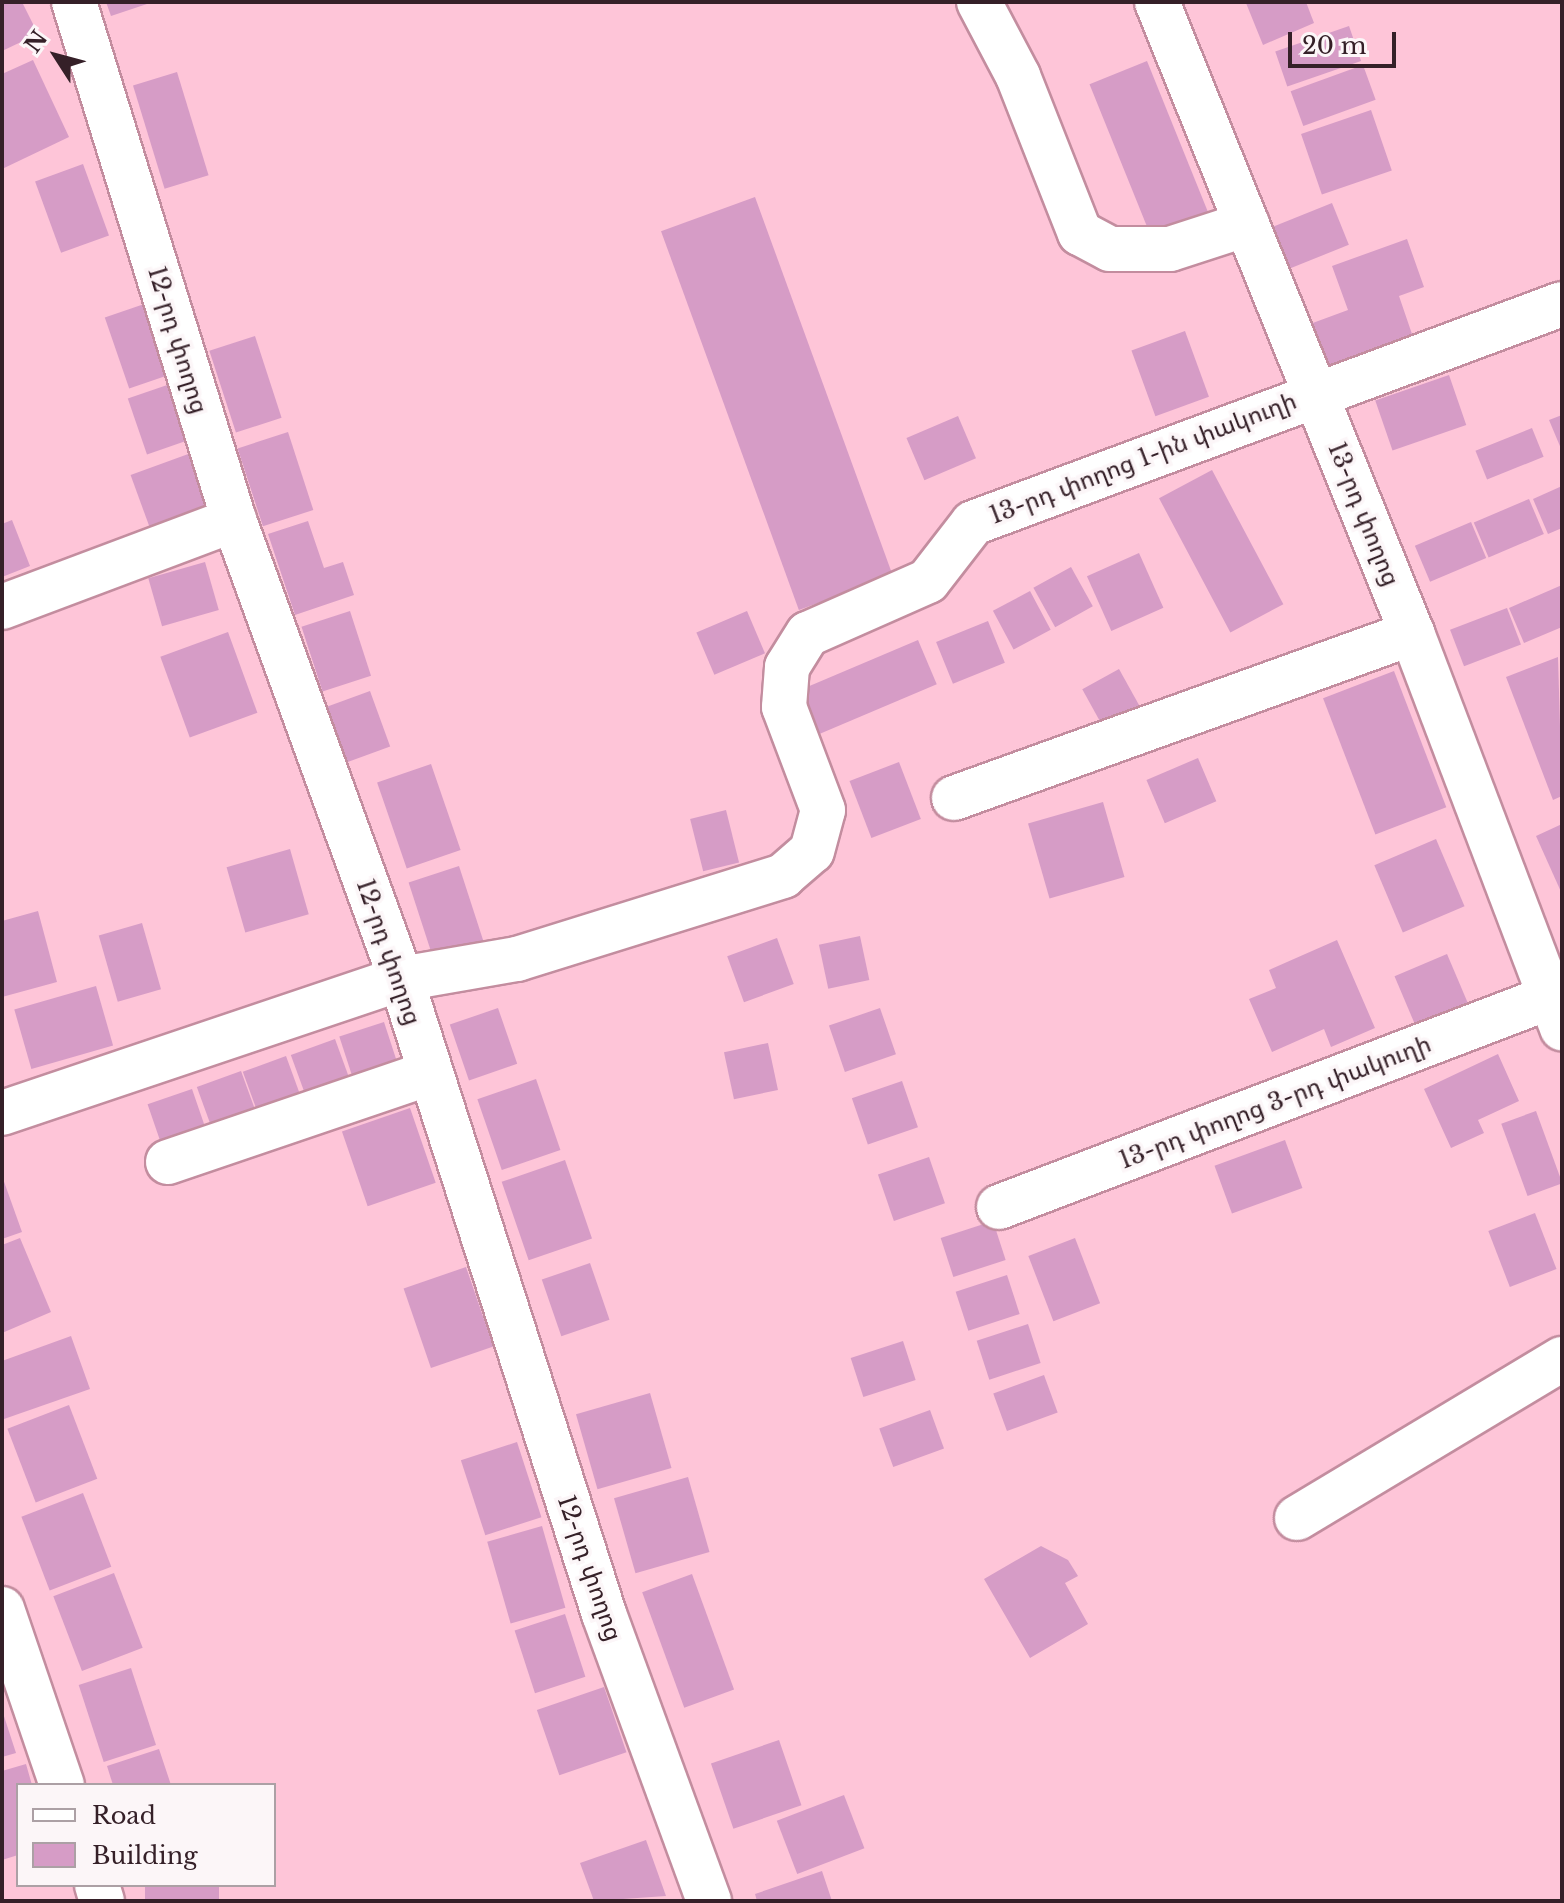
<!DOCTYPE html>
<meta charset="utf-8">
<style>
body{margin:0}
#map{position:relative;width:1564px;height:1903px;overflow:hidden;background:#fec5d8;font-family:"Libre Baskerville","Noto Sans Armenian",serif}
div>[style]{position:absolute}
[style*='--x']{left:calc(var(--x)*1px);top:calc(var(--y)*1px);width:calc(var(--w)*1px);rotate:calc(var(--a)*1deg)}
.building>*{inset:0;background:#d69cc6;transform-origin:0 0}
.roads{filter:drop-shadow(2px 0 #c38d9f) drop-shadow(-2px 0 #c38d9f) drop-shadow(0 2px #c38d9f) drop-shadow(0 -2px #c38d9f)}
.minor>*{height:44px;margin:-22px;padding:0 22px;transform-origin:22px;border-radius:22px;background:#fff}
span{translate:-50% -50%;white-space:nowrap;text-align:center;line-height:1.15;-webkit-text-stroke:7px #fcf6f8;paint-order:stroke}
.street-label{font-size:24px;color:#352028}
.frame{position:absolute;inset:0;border:4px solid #352028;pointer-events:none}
.legend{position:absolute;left:16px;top:1783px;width:260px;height:104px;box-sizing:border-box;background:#fcf6f8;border:2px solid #aca0a5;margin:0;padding:10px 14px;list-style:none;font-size:24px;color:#352028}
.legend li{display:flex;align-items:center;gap:16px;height:40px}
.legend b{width:40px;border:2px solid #aca0a5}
.north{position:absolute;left:16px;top:16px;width:80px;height:80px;-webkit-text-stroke:6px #fcf6f8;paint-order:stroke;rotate:306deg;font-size:22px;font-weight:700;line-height:32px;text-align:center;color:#352028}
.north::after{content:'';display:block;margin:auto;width:28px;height:36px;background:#352028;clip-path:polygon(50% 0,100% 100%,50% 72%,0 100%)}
.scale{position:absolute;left:1288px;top:32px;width:108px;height:36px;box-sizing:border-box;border:4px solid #352028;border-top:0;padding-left:10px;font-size:24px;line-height:28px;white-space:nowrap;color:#352028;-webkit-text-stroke:6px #fcf6f8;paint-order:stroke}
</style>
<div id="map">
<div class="building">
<div style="clip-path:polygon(2px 2px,22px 2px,38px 34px,2px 51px)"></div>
<div style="clip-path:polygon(106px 2px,150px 2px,150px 3px,111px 16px)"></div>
<div style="clip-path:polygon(1306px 2px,1314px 23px,1263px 45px,1246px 3px)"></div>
<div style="left:1349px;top:26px;width:37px;height:78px;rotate:71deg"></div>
<div style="clip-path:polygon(33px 60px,69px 137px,2px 169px,2px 74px)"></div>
<div style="left:1147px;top:61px;width:162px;height:62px;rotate:68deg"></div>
<div style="left:1363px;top:65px;width:37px;height:77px;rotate:70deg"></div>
<div style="left:177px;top:72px;width:108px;height:46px;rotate:73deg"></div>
<div style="left:1371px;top:110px;width:64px;height:74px;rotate:71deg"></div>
<div style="left:83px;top:164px;width:76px;height:51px;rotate:70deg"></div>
<div style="left:755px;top:197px;width:403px;height:100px;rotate:70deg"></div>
<div style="left:1332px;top:203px;width:45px;height:63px;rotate:68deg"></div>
<div style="clip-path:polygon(1407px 239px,1424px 287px,1399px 296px,1413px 337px,1326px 369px,1310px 324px,1348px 310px,1332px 266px)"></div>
<div style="left:153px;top:301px;width:75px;height:51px;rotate:71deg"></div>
<div style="left:1185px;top:331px;width:70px;height:57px;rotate:70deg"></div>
<div style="left:255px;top:336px;width:86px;height:48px;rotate:72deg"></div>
<div style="left:1449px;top:375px;width:53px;height:78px;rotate:71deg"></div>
<div style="left:176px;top:382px;width:59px;height:51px;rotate:71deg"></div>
<div style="clip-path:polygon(1562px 415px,1562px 451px,1549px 420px)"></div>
<div style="left:958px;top:416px;width:46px;height:56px;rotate:67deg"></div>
<div style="left:1532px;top:428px;width:31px;height:61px;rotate:68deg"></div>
<div style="left:288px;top:432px;width:82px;height:53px;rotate:72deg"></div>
<div style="left:202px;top:449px;width:56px;height:76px;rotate:70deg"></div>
<div style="left:1212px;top:470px;width:152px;height:60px;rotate:62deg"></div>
<div style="clip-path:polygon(1562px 486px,1562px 528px,1548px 534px,1533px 499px)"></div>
<div style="left:1529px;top:499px;width:38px;height:60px;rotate:67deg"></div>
<div style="clip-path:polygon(12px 520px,30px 566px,2px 577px,2px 524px)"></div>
<div style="clip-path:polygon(308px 521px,324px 568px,343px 562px,354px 595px,295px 615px,268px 534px)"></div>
<div style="left:1471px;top:522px;width:39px;height:61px;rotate:67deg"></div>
<div style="left:1139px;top:553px;width:60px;height:57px;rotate:66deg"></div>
<div style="left:205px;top:562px;width:50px;height:59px;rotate:74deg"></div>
<div style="left:1071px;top:567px;width:45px;height:43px;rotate:61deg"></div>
<div style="clip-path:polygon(1562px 585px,1562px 627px,1524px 643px,1509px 608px)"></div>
<div style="left:1030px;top:591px;width:44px;height:42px;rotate:62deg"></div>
<div style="left:1507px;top:608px;width:39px;height:61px;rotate:69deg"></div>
<div style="left:350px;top:611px;width:68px;height:51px;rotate:72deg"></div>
<div style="left:747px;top:611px;width:46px;height:55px;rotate:67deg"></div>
<div style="left:988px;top:621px;width:45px;height:56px;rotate:68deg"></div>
<div style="left:228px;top:632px;width:86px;height:72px;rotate:70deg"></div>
<div style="left:918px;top:640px;width:48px;height:132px;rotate:67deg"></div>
<div style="clip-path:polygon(1558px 657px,1562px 796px,1553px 800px,1506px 677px)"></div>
<div style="left:1119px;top:669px;width:43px;height:42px;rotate:61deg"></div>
<div style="left:1394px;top:671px;width:146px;height:76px;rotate:69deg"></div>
<div style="left:370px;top:691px;width:59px;height:51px;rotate:70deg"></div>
<div style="left:1198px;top:758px;width:47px;height:56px;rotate:67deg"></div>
<div style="left:899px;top:762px;width:61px;height:53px;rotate:69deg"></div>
<div style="left:431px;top:764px;width:91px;height:57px;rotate:71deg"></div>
<div style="left:1103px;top:802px;width:78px;height:78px;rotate:74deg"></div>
<div style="left:726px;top:810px;width:54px;height:37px;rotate:76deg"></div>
<div style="clip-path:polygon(1562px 824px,1562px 894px,1536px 836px)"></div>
<div style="left:1436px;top:839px;width:73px;height:67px;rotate:67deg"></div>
<div style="left:290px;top:849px;width:68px;height:66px;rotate:74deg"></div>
<div style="left:459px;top:866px;width:86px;height:53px;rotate:72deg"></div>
<div style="clip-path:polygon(38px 911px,57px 982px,2px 997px,2px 921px)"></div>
<div style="left:142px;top:923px;width:69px;height:45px;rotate:74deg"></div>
<div style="left:860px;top:936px;width:45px;height:42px;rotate:78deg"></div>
<div style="left:777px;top:938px;width:49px;height:53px;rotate:70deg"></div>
<div style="clip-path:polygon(1337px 940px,1375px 1028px,1331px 1047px,1324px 1029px,1272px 1052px,1249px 999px,1276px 988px,1269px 970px)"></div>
<div style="left:1447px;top:954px;width:59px;height:57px;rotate:67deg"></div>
<div style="left:96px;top:986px;width:62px;height:85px;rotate:74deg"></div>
<div style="left:498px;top:1008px;width:59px;height:51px;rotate:71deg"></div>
<div style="left:880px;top:1008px;width:49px;height:54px;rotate:71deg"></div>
<div style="left:384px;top:1022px;width:44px;height:47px;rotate:72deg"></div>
<div style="left:335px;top:1039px;width:45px;height:47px;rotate:70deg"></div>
<div style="left:768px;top:1043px;width:48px;height:45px;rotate:78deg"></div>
<div style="clip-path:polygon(1498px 1054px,1519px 1101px,1478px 1120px,1484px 1133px,1451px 1148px,1424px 1089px)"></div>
<div style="left:286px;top:1056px;width:45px;height:46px;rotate:70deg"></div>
<div style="left:241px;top:1071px;width:45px;height:47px;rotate:70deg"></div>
<div style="left:536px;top:1079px;width:75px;height:62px;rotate:71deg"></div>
<div style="left:902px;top:1081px;width:49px;height:53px;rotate:71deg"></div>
<div style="left:192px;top:1089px;width:46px;height:47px;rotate:71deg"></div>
<div style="left:410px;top:1108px;width:79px;height:72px;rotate:71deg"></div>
<div style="left:1536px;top:1111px;width:77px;height:37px;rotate:70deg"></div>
<div style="left:1285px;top:1140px;width:51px;height:75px;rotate:70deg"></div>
<div style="left:929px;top:1157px;width:49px;height:54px;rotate:71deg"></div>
<div style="left:565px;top:1160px;width:83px;height:67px;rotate:71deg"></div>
<div style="clip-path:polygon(2px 1176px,22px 1232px,2px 1239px)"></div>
<div style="left:1535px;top:1213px;width:60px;height:50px;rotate:69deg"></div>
<div style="left:993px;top:1221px;width:41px;height:55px;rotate:72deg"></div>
<div style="clip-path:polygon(20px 1238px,51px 1312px,2px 1333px,2px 1245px)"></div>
<div style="left:1075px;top:1238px;width:70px;height:50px;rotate:69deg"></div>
<div style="left:590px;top:1263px;width:60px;height:51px;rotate:71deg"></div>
<div style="left:466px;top:1267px;width:84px;height:66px;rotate:71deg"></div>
<div style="left:1007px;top:1275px;width:41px;height:54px;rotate:72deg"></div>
<div style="left:1028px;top:1324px;width:41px;height:54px;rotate:72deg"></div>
<div style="clip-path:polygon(71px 1336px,90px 1389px,4px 1419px,2px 1361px)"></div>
<div style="left:903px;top:1341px;width:41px;height:55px;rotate:72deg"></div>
<div style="left:1044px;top:1375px;width:40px;height:54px;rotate:70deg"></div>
<div style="left:650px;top:1393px;width:78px;height:77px;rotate:74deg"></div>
<div style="left:69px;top:1405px;width:79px;height:66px;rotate:69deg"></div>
<div style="left:930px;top:1410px;width:41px;height:54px;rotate:70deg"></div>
<div style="left:517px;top:1442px;width:79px;height:59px;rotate:72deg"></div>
<div style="left:688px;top:1477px;width:78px;height:77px;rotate:74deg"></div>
<div style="left:83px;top:1493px;width:79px;height:66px;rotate:69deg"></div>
<div style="left:542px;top:1526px;width:85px;height:57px;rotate:74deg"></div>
<div style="clip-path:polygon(1041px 1546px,1068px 1560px,1078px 1576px,1065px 1583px,1088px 1624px,1030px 1658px,984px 1579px)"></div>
<div style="left:114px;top:1573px;width:80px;height:65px;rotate:69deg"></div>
<div style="left:692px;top:1574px;width:123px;height:53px;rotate:70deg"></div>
<div style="left:565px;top:1614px;width:66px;height:53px;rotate:72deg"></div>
<div style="left:131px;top:1668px;width:81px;height:55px;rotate:72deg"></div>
<div style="left:604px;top:1687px;width:69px;height:71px;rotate:71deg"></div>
<div style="clip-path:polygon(2px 1710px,16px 1753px,2px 1757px)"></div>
<div style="left:779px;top:1740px;width:69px;height:72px;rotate:71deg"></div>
<div style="clip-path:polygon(159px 1749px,171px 1785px,113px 1785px,107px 1766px)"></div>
<div style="clip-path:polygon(26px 1764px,32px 1785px,18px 1785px,18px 1855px,2px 1860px,2px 1771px)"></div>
<div style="left:844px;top:1795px;width:57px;height:72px;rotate:69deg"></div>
<div style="clip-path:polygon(646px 1840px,666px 1896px,594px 1901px,580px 1863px)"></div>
<div style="clip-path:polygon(822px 1871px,832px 1901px,757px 1901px,755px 1894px)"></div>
<div style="left:145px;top:1885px;width:74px;height:17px"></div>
</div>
<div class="roads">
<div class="minor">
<div style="--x:74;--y:2;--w:542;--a:72.84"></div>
<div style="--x:234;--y:520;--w:488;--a:70"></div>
<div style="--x:401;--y:979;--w:667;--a:72.27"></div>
<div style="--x:604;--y:1614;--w:306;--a:69.9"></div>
<div style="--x:979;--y:2;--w:84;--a:62.2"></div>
<div style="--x:1018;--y:76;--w:169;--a:68.5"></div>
<div style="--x:1080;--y:233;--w:34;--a:28"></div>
<div style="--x:1110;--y:249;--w:60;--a:0"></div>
<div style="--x:1170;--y:249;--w:81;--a:-18"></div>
<div style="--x:1157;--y:2;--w:681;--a:68"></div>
<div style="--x:1412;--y:633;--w:423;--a:69.2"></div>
<div style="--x:2;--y:607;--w:248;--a:-20.6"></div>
<div style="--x:954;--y:798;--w:487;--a:-19.8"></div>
<div style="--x:2;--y:1113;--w:421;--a:-18.6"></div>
<div style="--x:401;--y:979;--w:118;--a:-9.8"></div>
<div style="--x:517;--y:959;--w:279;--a:-17.3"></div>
<div style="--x:783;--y:876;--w:38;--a:-41"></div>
<div style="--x:812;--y:851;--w:42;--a:-75"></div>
<div style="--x:823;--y:810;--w:110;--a:-110.7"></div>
<div style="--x:784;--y:707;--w:40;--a:-85.7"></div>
<div style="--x:787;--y:667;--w:39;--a:-58"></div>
<div style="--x:808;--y:634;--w:131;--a:-23.8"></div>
<div style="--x:928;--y:581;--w:73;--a:-52.2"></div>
<div style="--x:973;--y:523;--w:628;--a:-20.4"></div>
<div style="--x:168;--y:1162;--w:276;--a:-18.8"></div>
<div style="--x:999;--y:1207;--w:590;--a:-20.86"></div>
<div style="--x:1297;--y:1518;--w:309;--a:-31"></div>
<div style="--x:2;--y:1609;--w:186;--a:71.2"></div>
<div style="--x:97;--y:1885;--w:17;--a:73"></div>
</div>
</div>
<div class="street-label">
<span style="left:178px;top:340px;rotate:73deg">12-րդ փողոց</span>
<span style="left:1143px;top:458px;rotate:-21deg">13-րդ փողոց 1-ին փակուղի</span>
<span style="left:1364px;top:514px;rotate:68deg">13-րդ փողոց</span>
<span style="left:389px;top:952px;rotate:71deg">12-րդ փողոց</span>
<span style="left:1275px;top:1102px;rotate:-21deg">13-րդ փողոց 3-րդ փակուղի</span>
<span style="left:590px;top:1568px;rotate:71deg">12-րդ փողոց</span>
</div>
<div class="frame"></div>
<ul class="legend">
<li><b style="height:10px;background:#fff"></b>Road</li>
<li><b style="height:22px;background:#d69cc6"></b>Building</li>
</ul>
<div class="north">N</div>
<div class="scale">20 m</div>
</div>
